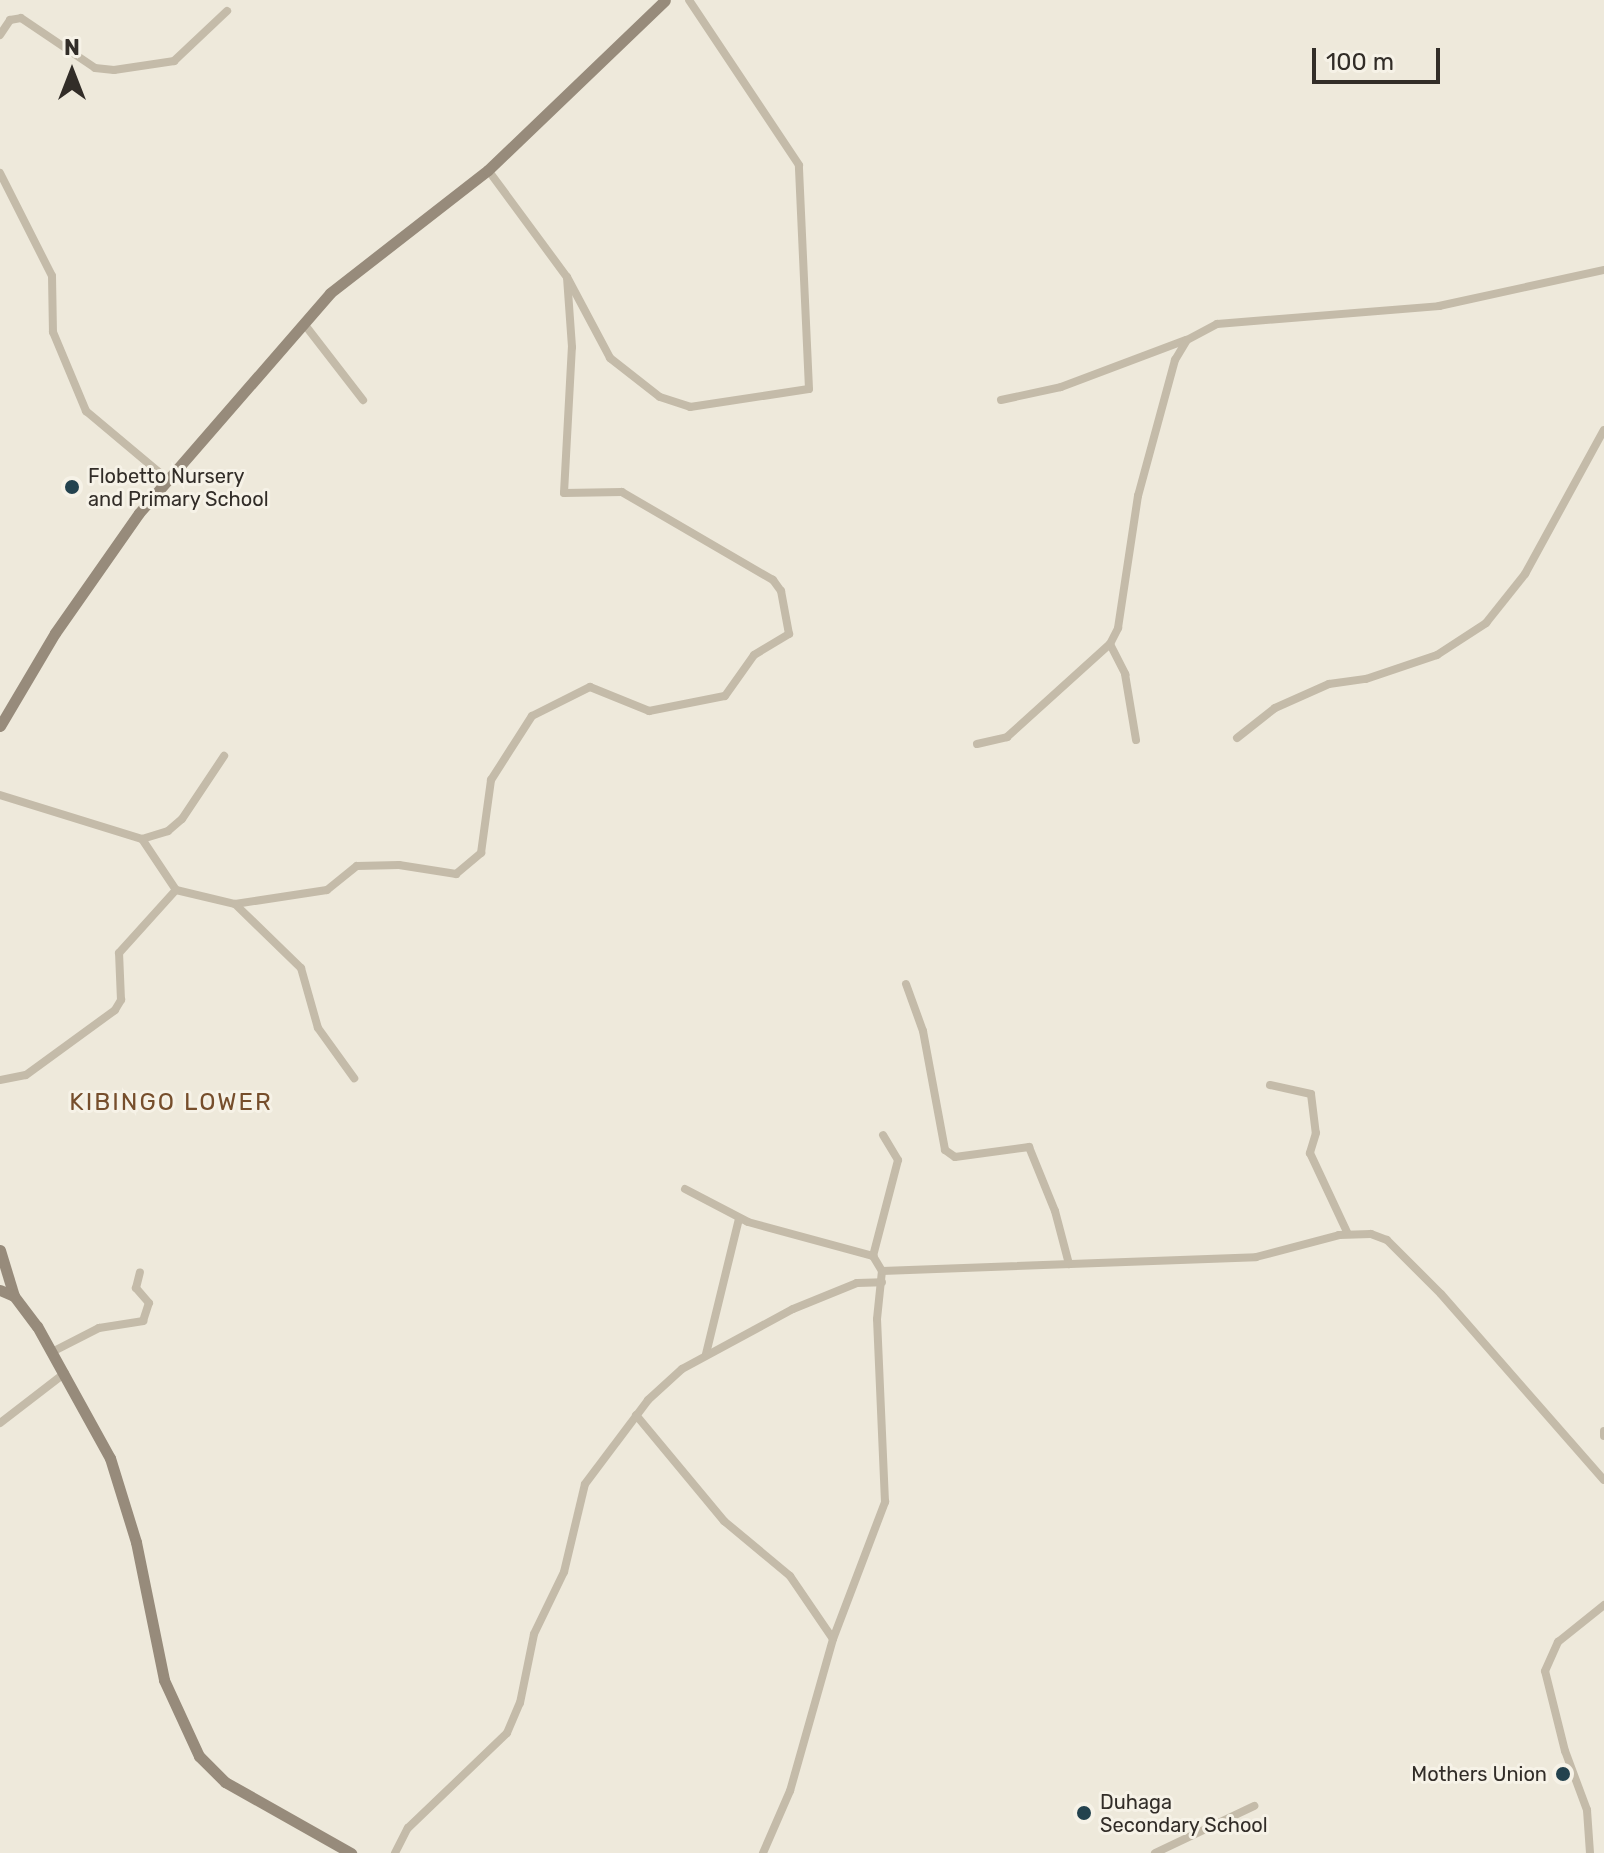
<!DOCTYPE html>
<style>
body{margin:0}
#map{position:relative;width:1604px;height:1853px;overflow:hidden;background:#eee9db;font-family:Rubik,sans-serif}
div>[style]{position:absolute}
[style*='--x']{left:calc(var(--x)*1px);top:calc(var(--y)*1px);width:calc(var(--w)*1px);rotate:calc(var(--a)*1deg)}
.street>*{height:8px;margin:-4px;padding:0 4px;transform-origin:4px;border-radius:4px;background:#c4bba9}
.secondary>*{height:11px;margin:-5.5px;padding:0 5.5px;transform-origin:5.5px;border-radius:5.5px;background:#978b7b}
.dots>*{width:22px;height:22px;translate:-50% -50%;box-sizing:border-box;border:4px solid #f6f2e7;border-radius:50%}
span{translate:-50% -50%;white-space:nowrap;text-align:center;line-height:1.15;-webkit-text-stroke:6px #f6f2e7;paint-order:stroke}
.poi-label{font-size:20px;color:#322d28}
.left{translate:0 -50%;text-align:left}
.right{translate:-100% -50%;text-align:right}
.quarter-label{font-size:24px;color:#764e2c;letter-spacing:2px}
.north{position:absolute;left:32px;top:32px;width:80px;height:80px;-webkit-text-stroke:6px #f6f2e7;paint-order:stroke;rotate:0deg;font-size:22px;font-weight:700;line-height:32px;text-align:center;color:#322d28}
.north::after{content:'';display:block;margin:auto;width:28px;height:36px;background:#322d28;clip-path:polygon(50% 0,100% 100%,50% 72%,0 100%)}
.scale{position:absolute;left:1312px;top:48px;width:128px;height:36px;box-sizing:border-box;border:4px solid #322d28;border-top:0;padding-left:10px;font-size:24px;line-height:28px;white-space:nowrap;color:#322d28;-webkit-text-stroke:6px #f6f2e7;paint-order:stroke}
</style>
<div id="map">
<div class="street">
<div style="--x:0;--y:35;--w:18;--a:-56"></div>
<div style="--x:10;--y:20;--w:11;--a:-10"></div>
<div style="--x:21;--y:18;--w:89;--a:34"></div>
<div style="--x:95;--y:68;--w:19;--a:6"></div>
<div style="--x:114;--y:70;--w:61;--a:-8.5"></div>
<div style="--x:174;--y:61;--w:73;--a:-43.3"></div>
<div style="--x:488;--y:170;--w:133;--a:53.6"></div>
<div style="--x:567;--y:277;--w:92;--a:62"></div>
<div style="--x:610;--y:358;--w:63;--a:38"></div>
<div style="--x:660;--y:397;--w:32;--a:18"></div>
<div style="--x:690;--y:407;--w:120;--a:-8.6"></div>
<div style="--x:809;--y:389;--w:224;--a:-92.6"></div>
<div style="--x:799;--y:165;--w:198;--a:-123.7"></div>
<div style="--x:0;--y:173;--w:115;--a:63.2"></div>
<div style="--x:52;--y:276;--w:56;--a:89"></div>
<div style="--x:53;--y:332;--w:86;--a:67.3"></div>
<div style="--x:86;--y:411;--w:106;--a:40"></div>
<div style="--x:305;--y:325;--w:95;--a:52.3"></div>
<div style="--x:1001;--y:400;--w:61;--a:-12.2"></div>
<div style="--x:1061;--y:387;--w:134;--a:-20.6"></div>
<div style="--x:1110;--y:644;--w:34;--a:63"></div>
<div style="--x:1125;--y:674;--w:67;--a:80.5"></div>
<div style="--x:1237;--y:738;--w:48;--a:-38.3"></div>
<div style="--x:1275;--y:708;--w:59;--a:-24"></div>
<div style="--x:1329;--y:684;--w:37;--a:-8"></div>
<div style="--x:1366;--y:679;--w:75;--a:-18.7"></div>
<div style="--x:1437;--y:655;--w:59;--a:-33.1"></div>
<div style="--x:1486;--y:623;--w:63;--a:-51.5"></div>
<div style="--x:1525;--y:574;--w:164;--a:-61.3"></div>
<div style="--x:977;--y:744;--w:31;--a:-13"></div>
<div style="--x:1007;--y:737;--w:139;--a:-42.1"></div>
<div style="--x:1110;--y:644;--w:18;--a:-63"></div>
<div style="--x:1118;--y:628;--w:134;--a:-81.4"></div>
<div style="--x:1138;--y:496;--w:141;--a:-74.8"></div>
<div style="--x:1175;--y:360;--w:23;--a:-59"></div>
<div style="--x:1187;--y:340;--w:34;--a:-28"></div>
<div style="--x:1217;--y:324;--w:223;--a:-4.6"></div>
<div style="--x:1439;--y:306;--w:169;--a:-12.3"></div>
<div style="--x:0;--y:795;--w:149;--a:17.2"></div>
<div style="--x:142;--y:839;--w:27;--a:-17"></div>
<div style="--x:168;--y:831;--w:18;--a:-41"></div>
<div style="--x:182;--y:819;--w:76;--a:-56.3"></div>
<div style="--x:142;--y:839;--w:61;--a:56.3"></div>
<div style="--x:176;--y:890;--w:61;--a:13.3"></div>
<div style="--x:235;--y:904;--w:93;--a:-8.7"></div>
<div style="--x:327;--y:890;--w:38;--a:-39"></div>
<div style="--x:357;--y:866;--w:42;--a:-1.4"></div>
<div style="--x:399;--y:865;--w:58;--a:9"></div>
<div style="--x:456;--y:874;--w:33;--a:-40"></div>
<div style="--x:481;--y:853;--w:74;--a:-82.2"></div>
<div style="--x:491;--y:780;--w:76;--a:-57.4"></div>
<div style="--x:532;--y:716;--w:65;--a:-26.6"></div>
<div style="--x:590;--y:687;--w:64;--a:22.1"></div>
<div style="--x:649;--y:711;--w:77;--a:-11.2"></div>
<div style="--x:725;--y:696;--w:50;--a:-54.7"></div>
<div style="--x:754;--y:655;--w:41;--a:-31"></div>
<div style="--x:789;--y:634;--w:44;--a:-100.5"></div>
<div style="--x:781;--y:591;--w:14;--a:-126"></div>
<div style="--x:773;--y:580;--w:175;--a:-149.8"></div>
<div style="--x:622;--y:492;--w:58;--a:179"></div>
<div style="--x:564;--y:493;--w:146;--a:-86.9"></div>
<div style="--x:572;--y:347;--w:70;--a:-94.1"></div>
<div style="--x:235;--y:904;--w:92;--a:44.1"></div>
<div style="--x:301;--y:968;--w:62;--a:74.2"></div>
<div style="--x:318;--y:1028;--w:62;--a:54.2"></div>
<div style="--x:906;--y:984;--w:50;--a:70.1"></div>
<div style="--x:923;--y:1031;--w:121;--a:79.5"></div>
<div style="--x:945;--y:1150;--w:12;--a:35"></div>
<div style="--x:955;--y:1157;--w:75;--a:-7.7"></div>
<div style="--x:1029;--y:1147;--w:69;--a:67.9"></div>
<div style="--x:1055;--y:1211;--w:55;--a:75.2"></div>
<div style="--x:0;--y:1080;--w:26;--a:-11"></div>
<div style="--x:26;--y:1075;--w:110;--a:-36.1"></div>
<div style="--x:115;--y:1010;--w:12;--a:-59"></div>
<div style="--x:121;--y:1000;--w:47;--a:-92.4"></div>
<div style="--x:119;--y:953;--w:85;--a:-47.9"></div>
<div style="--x:1270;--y:1085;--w:42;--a:12.4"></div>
<div style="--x:1311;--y:1094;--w:39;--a:83"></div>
<div style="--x:1316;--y:1133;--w:21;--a:107"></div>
<div style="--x:1310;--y:1153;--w:89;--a:64.9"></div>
<div style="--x:685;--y:1189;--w:71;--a:27.6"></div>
<div style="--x:748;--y:1222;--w:130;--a:15.2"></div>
<div style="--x:882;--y:1271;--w:17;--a:-121"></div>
<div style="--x:873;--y:1256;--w:99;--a:-75.4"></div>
<div style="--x:898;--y:1160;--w:29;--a:-121"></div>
<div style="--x:52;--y:1352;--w:53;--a:-27.1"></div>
<div style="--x:99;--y:1328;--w:45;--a:-9"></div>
<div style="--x:143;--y:1321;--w:19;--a:-72"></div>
<div style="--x:149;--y:1303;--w:20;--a:-131"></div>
<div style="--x:136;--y:1288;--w:16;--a:-76"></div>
<div style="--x:706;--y:1354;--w:139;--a:-76.3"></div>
<div style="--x:636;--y:1415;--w:138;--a:50.3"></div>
<div style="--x:724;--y:1521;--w:86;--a:39.8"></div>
<div style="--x:790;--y:1576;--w:76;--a:55.7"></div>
<div style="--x:0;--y:1423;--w:82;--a:-37.6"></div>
<div style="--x:1604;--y:1431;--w:5;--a:90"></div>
<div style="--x:395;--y:1853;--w:28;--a:-63"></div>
<div style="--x:408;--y:1828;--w:137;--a:-43.8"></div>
<div style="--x:507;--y:1733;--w:33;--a:-67"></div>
<div style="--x:520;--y:1703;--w:70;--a:-78.5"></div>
<div style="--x:534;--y:1634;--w:69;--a:-64.2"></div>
<div style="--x:564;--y:1572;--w:90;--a:-76.6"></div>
<div style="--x:585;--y:1484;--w:105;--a:-53.1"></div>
<div style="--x:648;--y:1400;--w:46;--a:-42.4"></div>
<div style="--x:682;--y:1369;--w:126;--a:-28.4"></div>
<div style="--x:793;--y:1309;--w:69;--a:-22.1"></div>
<div style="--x:857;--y:1283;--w:25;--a:-2"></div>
<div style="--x:763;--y:1853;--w:68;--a:-66.5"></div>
<div style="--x:790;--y:1791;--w:158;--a:-74.2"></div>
<div style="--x:833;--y:1639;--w:147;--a:-69.2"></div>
<div style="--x:885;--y:1502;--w:183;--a:-92.5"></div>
<div style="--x:877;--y:1319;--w:48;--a:-84.1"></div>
<div style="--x:882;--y:1271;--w:374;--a:-2.1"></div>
<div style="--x:1256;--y:1257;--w:86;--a:-14.8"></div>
<div style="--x:1339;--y:1235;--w:32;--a:-2"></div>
<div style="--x:1371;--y:1234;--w:17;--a:21"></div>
<div style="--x:1387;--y:1240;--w:76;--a:45"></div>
<div style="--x:1441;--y:1294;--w:247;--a:48.8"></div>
<div style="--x:1155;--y:1853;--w:110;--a:-25.4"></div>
<div style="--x:1590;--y:1853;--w:43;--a:-94"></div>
<div style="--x:1587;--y:1810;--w:63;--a:-110.4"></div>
<div style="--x:1565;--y:1751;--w:82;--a:-104"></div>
<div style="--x:1545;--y:1671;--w:32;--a:-66"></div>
<div style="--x:1558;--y:1642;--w:59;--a:-38.8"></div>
</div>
<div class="secondary">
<div style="--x:0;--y:726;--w:108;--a:-59.4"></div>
<div style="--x:55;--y:633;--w:146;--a:-55"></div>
<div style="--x:139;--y:513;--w:291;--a:-49"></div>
<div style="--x:330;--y:293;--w:200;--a:-37.9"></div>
<div style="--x:488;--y:170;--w:245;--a:-43.8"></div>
<div style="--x:0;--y:1250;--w:48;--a:73.1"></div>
<div style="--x:0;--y:1290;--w:15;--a:23"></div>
<div style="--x:14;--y:1296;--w:38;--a:53"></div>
<div style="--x:37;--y:1326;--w:151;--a:61.1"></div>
<div style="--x:110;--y:1458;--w:88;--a:72.8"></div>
<div style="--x:136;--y:1542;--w:141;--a:78.5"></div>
<div style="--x:164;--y:1680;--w:84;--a:65.3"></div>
<div style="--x:199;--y:1756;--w:37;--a:45"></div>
<div style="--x:225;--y:1782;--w:145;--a:29.4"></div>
</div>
<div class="dots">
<div style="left:72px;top:487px;background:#23424e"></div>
<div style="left:1563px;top:1774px;background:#23424e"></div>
<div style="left:1084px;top:1813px;background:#23424e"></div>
</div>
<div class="poi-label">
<span class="left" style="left:88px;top:488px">Flobetto Nursery<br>and Primary School</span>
<span class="right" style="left:1547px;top:1774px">Mothers Union</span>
<span class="left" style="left:1100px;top:1814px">Duhaga<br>Secondary School</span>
</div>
<div class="quarter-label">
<span style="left:171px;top:1103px">KIBINGO LOWER</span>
</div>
<div class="north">N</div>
<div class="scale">100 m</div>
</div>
